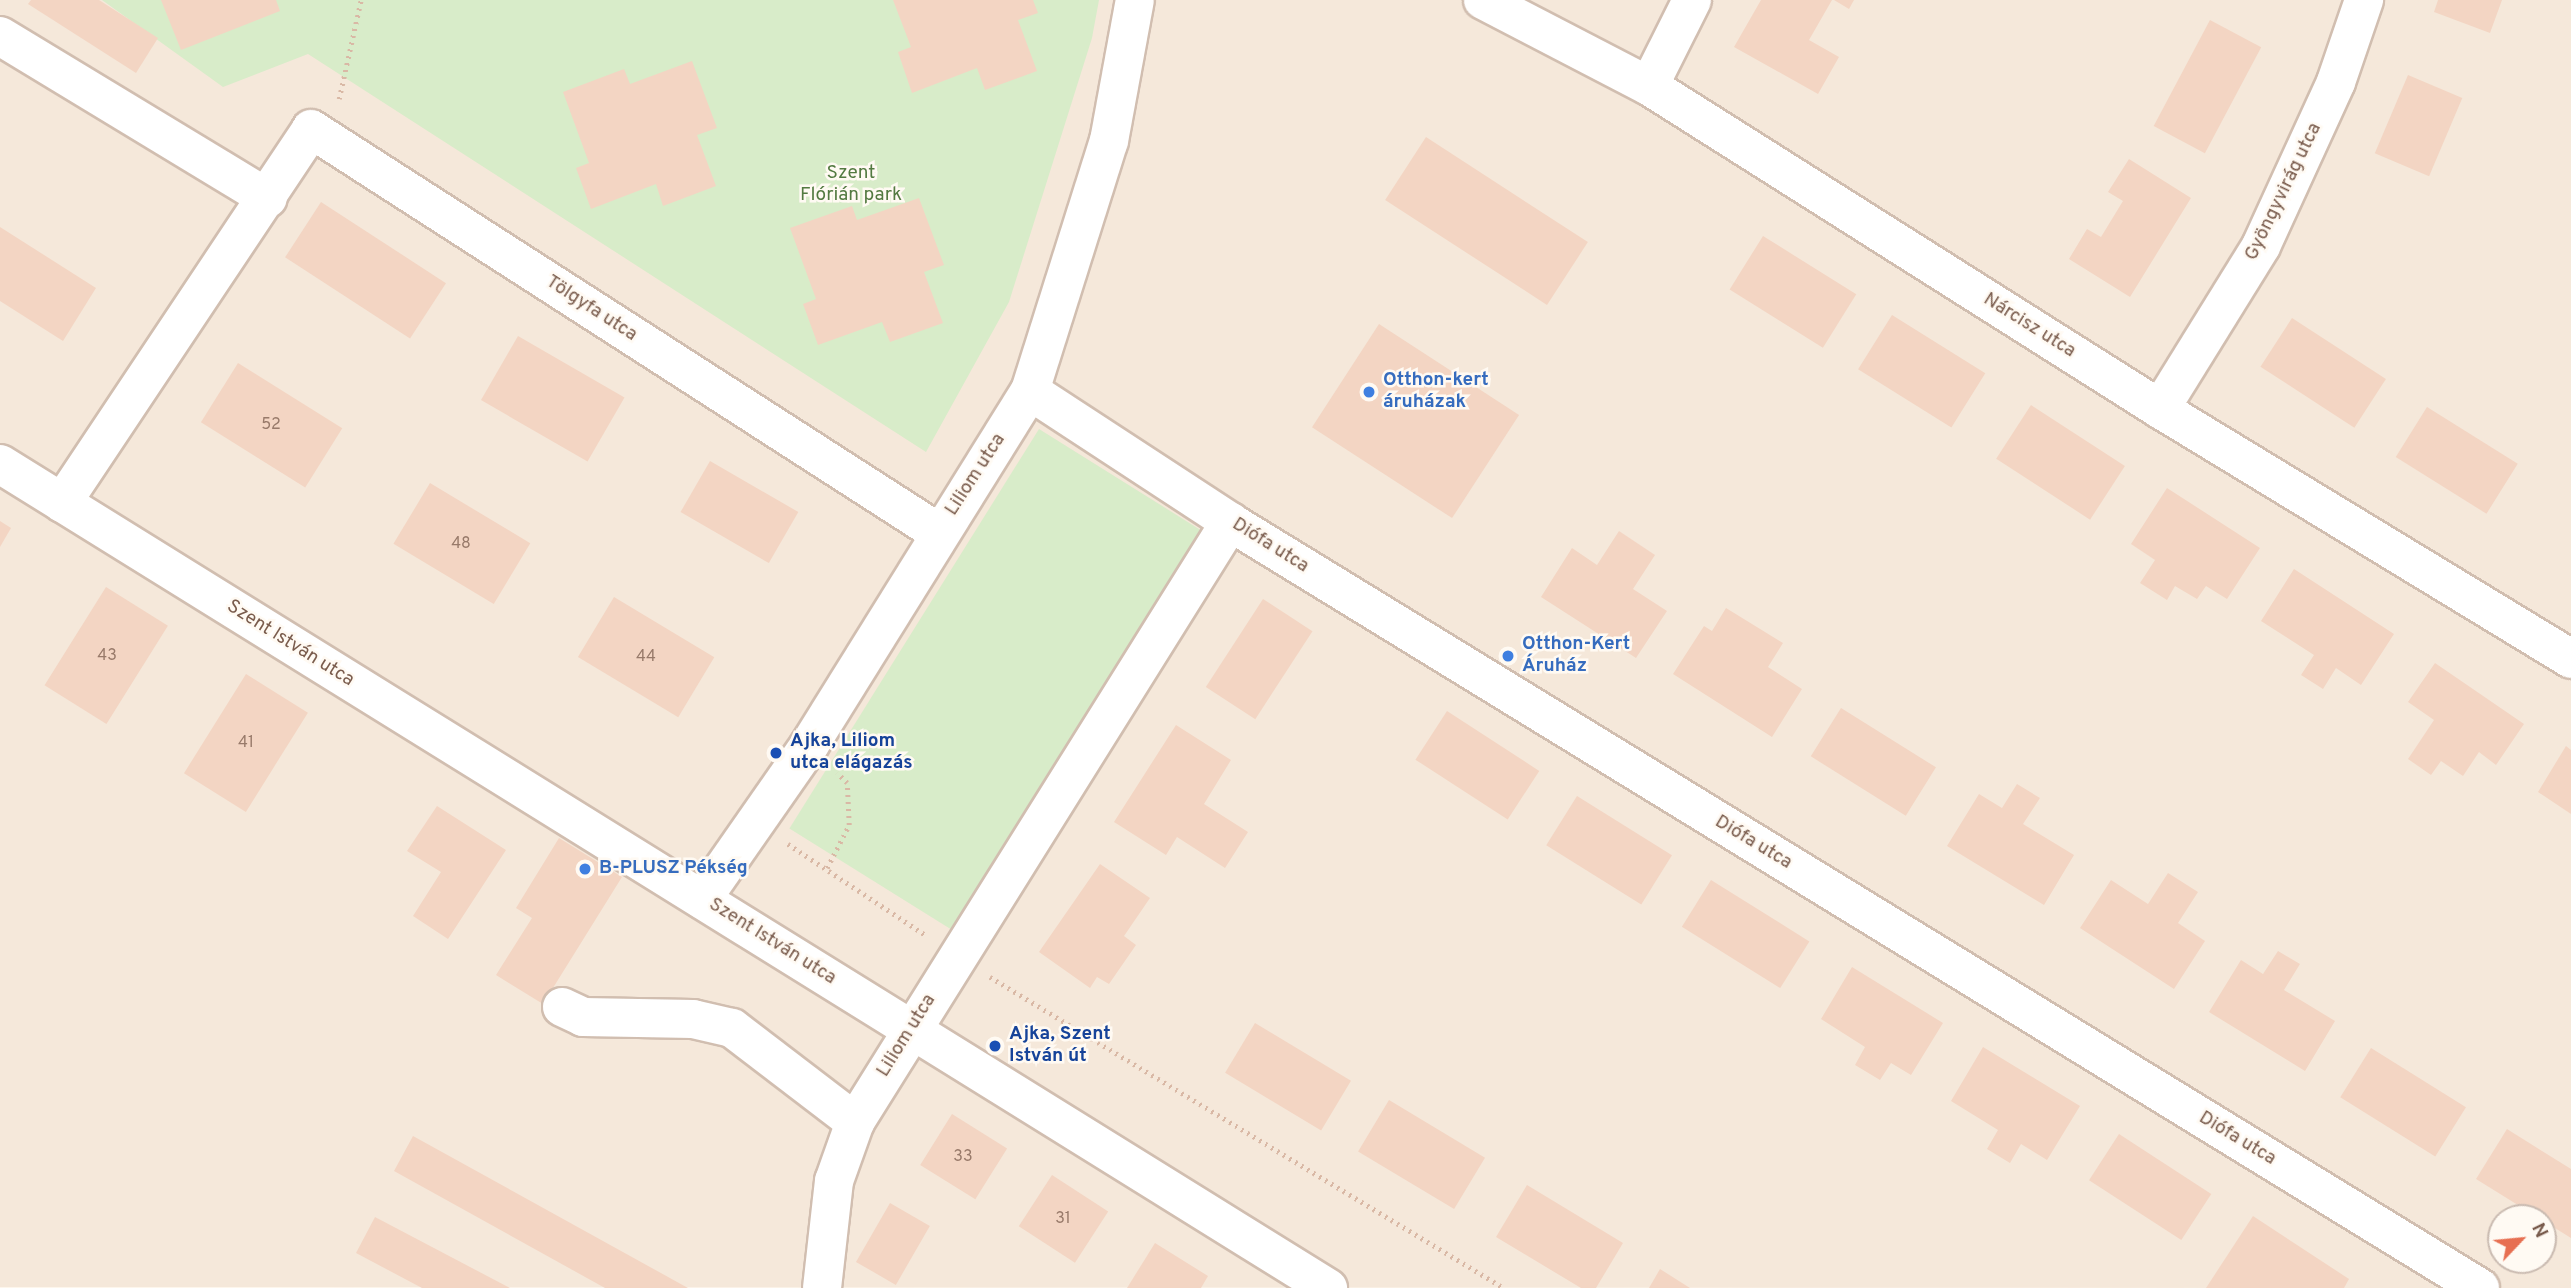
<!DOCTYPE html>
<meta charset="utf-8">
<style>
body{margin:0}
#map{position:relative;width:2571px;height:1288px;overflow:hidden;background:#fdf6ec;font-family:Overpass,sans-serif}
div>[style]{position:absolute}
[style*='--x']{left:calc(var(--x)*1px);top:calc(var(--y)*1px);width:calc(var(--w)*1px);rotate:calc(var(--a)*1deg)}
.residential>*{inset:0;background:#f5e8da}
.green>*{inset:0;background:#d8ecc9;transform-origin:0 0}
.building>*{inset:0;background:#f3d5c3;transform-origin:0 0}
.path>*{height:4.5px;margin-top:-2.25px;transform-origin:0;background:repeating-linear-gradient(90deg,#d9b8a5 0 2px,transparent 0 7px)}
.roads{filter:drop-shadow(2px 0 #d1beb0) drop-shadow(-2px 0 #d1beb0) drop-shadow(0 2px #d1beb0) drop-shadow(0 -2px #d1beb0)}
.minor>*{height:38px;margin:-19px;padding:0 19px;transform-origin:19px;border-radius:19px;background:#fff}
.secondary>*{height:38px;margin:-19px;padding:0 19px;transform-origin:19px;border-radius:19px;background:#fff}
.dots>*{width:19px;height:19px;translate:-50% -50%;box-sizing:border-box;border:4px solid #fffaf3;border-radius:50%}
span{translate:-50% -50%;white-space:nowrap;text-align:center;line-height:1.15;-webkit-text-stroke:5px #fffaf3;paint-order:stroke}
.number-label{font-size:16px;color:#987a6a}
.number-label span{-webkit-text-stroke-width:0}
.park-label{font-size:19px;color:#537a41}
.street-label{font-size:19px;color:#7a5c4d}
.shop-label{font-size:19px;color:#366cbe;font-weight:700}
.left{translate:0 -50%;text-align:left}
.transit-label{font-size:19px;color:#164399;font-weight:700}
.north{position:absolute;left:2487px;top:1204px;width:70px;height:70px;box-sizing:border-box;background:#fffaf3;border:2px solid #cabbb1;border-radius:50%;rotate:64deg;font-size:19px;font-weight:700;line-height:28px;text-align:center;color:#7a5c4d}
.north::after{content:'';display:block;margin:auto;width:24px;height:32px;background:#e76f51;clip-path:polygon(50% 0,100% 100%,50% 72%,0 100%)}
</style>
<div id="map">
<div class="residential">
<div style="clip-path:polygon(evenodd,0 0,2571px 0,2571px 1288px,0 1287px,0 0,2501px 1218px,2543px 1218px,2543px 1260px,2501px 1260px,2501px 1218px)"></div>
</div>
<div class="green">
<div style="clip-path:polygon(102px 0,1099px 0,1092px 38px,1009px 302px,926px 452px,308px 54px,223px 87px)"></div>
<div style="left:1039px;top:429px;width:198px;height:471px;rotate:32deg"></div>
</div>
<div class="building">
<div style="clip-path:polygon(31px 0,99px 0,158px 38px,136px 73px,28px 4px)"></div>
<div style="clip-path:polygon(161px 0,276px 0,280px 11px,181px 50px)"></div>
<div style="clip-path:polygon(893px 0,1033px 0,1038px 13px,1018px 20px,1037px 71px,985px 90px,977px 68px,912px 93px,898px 52px,911px 47px)"></div>
<div style="clip-path:polygon(1761px 0,1832px 0,1809px 40px,1839px 57px,1818px 94px,1734px 47px)"></div>
<div style="clip-path:polygon(1834px 0,1854px 0,1849px 9px)"></div>
<div style="clip-path:polygon(2438px 0,2502px 0,2490px 33px,2434px 12px)"></div>
<div style="left:2210px;top:20px;width:58px;height:120px;rotate:28deg"></div>
<div style="clip-path:polygon(692px 61px,717px 128px,697px 135px,716px 186px,663px 206px,656px 184px,591px 209px,576px 168px,589px 163px,563px 92px,624px 69px,630px 84px)"></div>
<div style="left:2408px;top:75px;width:59px;height:85px;rotate:23deg"></div>
<div style="left:1426px;top:137px;width:193px;height:75px;rotate:33deg"></div>
<div style="clip-path:polygon(2129px 159px,2191px 198px,2130px 297px,2069px 259px,2087px 229px,2101px 237px,2123px 201px,2108px 192px)"></div>
<div style="clip-path:polygon(919px 198px,944px 265px,924px 272px,943px 323px,890px 342px,882px 322px,818px 345px,803px 304px,816px 299px,790px 228px,852px 206px,857px 220px)"></div>
<div style="left:321px;top:202px;width:149px;height:66px;rotate:33deg"></div>
<div style="clip-path:polygon(0 227px,96px 288px,63px 341px,0 301px)"></div>
<div style="left:1763px;top:236px;width:110px;height:63px;rotate:32deg"></div>
<div style="left:1892px;top:315px;width:110px;height:64px;rotate:32deg"></div>
<div style="left:2292px;top:318px;width:112px;height:58px;rotate:33deg"></div>
<div style="left:1379px;top:324px;width:167px;height:123px;rotate:33deg"></div>
<div style="left:518px;top:336px;width:123px;height:74px;rotate:30deg"></div>
<div style="left:238px;top:363px;width:123px;height:70px;rotate:32deg"></div>
<div style="left:2031px;top:405px;width:112px;height:64px;rotate:33deg"></div>
<div style="left:2427px;top:407px;width:107px;height:59px;rotate:32deg"></div>
<div style="left:710px;top:461px;width:102px;height:59px;rotate:30deg"></div>
<div style="left:430px;top:483px;width:117px;height:71px;rotate:31deg"></div>
<div style="clip-path:polygon(2167px 488px,2260px 548px,2227px 599px,2206px 586px,2197px 599px,2175px 586px,2167px 600px,2140px 583px,2155px 560px,2131px 544px)"></div>
<div style="clip-path:polygon(0 521px,11px 528px,0 547px)"></div>
<div style="clip-path:polygon(1619px 531px,1655px 555px,1633px 589px,1667px 611px,1636px 658px,1541px 597px,1572px 548px,1597px 565px)"></div>
<div style="clip-path:polygon(2294px 569px,2394px 634px,2361px 685px,2336px 668px,2323px 689px,2301px 675px,2314px 655px,2261px 621px)"></div>
<div style="left:106px;top:587px;width:73px;height:116px;rotate:32deg"></div>
<div style="left:614px;top:597px;width:117px;height:70px;rotate:31deg"></div>
<div style="left:1263px;top:599px;width:59px;height:105px;rotate:33deg"></div>
<div style="clip-path:polygon(1726px 608px,1783px 643px,1768px 667px,1802px 689px,1772px 737px,1673px 674px,1704px 626px,1712px 631px)"></div>
<div style="clip-path:polygon(2435px 663px,2524px 724px,2496px 765px,2479px 752px,2463px 776px,2441px 761px,2431px 775px,2408px 759px,2434px 720px,2408px 702px)"></div>
<div style="left:246px;top:674px;width:73px;height:117px;rotate:32deg"></div>
<div style="left:1841px;top:708px;width:112px;height:57px;rotate:32deg"></div>
<div style="left:1447px;top:711px;width:110px;height:58px;rotate:33deg"></div>
<div style="clip-path:polygon(1176px 725px,1231px 760px,1204px 804px,1248px 832px,1225px 868px,1177px 837px,1166px 855px,1114px 822px)"></div>
<div style="clip-path:polygon(2566px 746px,2571px 750px,2571px 814px,2538px 792px)"></div>
<div style="clip-path:polygon(2017px 784px,2040px 798px,2023px 824px,2074px 855px,2044px 905px,1947px 846px,1979px 794px,2002px 808px)"></div>
<div style="left:1577px;top:796px;width:112px;height:58px;rotate:32deg"></div>
<div style="clip-path:polygon(437px 806px,506px 850px,448px 939px,413px 916px,441px 872px,407px 851px)"></div>
<div style="clip-path:polygon(559px 838px,622px 877px,543px 1004px,496px 975px,532px 918px,516px 908px)"></div>
<div style="clip-path:polygon(1100px 864px,1150px 898px,1124px 936px,1136px 945px,1109px 984px,1097px 977px,1090px 988px,1039px 952px)"></div>
<div style="clip-path:polygon(2168px 873px,2198px 892px,2178px 923px,2205px 941px,2174px 989px,2080px 928px,2111px 880px,2148px 904px)"></div>
<div style="left:1711px;top:880px;width:116px;height:55px;rotate:32deg"></div>
<div style="clip-path:polygon(2278px 951px,2300px 964px,2284px 990px,2335px 1021px,2305px 1071px,2209px 1012px,2241px 960px,2263px 974px)"></div>
<div style="clip-path:polygon(1852px 967px,1943px 1023px,1911px 1075px,1891px 1063px,1880px 1080px,1855px 1065px,1865px 1047px,1821px 1019px)"></div>
<div style="left:1255px;top:1023px;width:112px;height:58px;rotate:31deg"></div>
<div style="clip-path:polygon(1983px 1047px,2080px 1106px,2047px 1160px,2021px 1144px,2010px 1163px,1987px 1149px,1998px 1130px,1951px 1101px)"></div>
<div style="left:2371px;top:1048px;width:112px;height:58px;rotate:32deg"></div>
<div style="left:1389px;top:1100px;width:112px;height:60px;rotate:31deg"></div>
<div style="left:952px;top:1114px;width:65px;height:60px;rotate:32deg"></div>
<div style="clip-path:polygon(2507px 1129px,2571px 1169px,2571px 1238px,2476px 1179px)"></div>
<div style="left:2119px;top:1134px;width:110px;height:55px;rotate:33deg"></div>
<div style="clip-path:polygon(413px 1136px,688px 1288px,605px 1288px,394px 1171px)"></div>
<div style="left:1052px;top:1175px;width:67px;height:61px;rotate:33deg"></div>
<div style="clip-path:polygon(1527px 1185px,1623px 1243px,1596px 1288px,1581px 1288px,1496px 1237px)"></div>
<div style="left:890px;top:1203px;width:46px;height:68px;rotate:30deg"></div>
<div style="clip-path:polygon(2253px 1216px,2349px 1279px,2344px 1288px,2206px 1288px)"></div>
<div style="clip-path:polygon(375px 1217px,510px 1288px,422px 1288px,356px 1253px)"></div>
<div style="clip-path:polygon(1155px 1243px,1208px 1276px,1201px 1288px,1127px 1288px)"></div>
<div style="clip-path:polygon(1660px 1269px,1690px 1288px,1649px 1288px)"></div>
</div>
<div class="path">
<div style="--x:339;--y:99;--w:101;--a:-77.5"></div>
<div style="--x:788;--y:844;--w:167;--a:33.5"></div>
<div style="--x:827;--y:868;--w:48;--a:-62.9"></div>
<div style="--x:849;--y:825;--w:42;--a:-92.7"></div>
<div style="--x:847;--y:783;--w:14;--a:-135"></div>
<div style="--x:990;--y:977;--w:601;--a:31.18"></div>
</div>
<div class="roads">
<div class="minor">
<div style="--x:1483;--y:0;--w:187;--a:27.4"></div>
<div style="--x:1649;--y:86;--w:605;--a:32.3"></div>
<div style="--x:2160;--y:409;--w:481;--a:31.3"></div>
<div style="--x:0;--y:36;--w:313;--a:31.2"></div>
<div style="--x:1649;--y:86;--w:96;--a:-63.4"></div>
<div style="--x:1030;--y:391;--w:239;--a:33.2"></div>
<div style="--x:1230;--y:522;--w:1466;--a:31.5"></div>
<div style="--x:2160;--y:409;--w:192;--a:-58.2"></div>
<div style="--x:2261;--y:246;--w:180;--a:-65.4"></div>
<div style="--x:2336;--y:82;--w:87;--a:-71.1"></div>
<div style="--x:62;--y:503;--w:449;--a:-56.3"></div>
<div style="--x:311;--y:129;--w:747;--a:32.75"></div>
<div style="--x:702;--y:899;--w:189;--a:-55.1"></div>
<div style="--x:810;--y:744;--w:416;--a:-58.1"></div>
<div style="--x:1030;--y:391;--w:262;--a:-72.5"></div>
<div style="--x:1109;--y:141;--w:143;--a:-79.6"></div>
<div style="--x:562;--y:1007;--w:23;--a:25"></div>
<div style="--x:583;--y:1017;--w:110;--a:1"></div>
<div style="--x:693;--y:1019;--w:40;--a:13"></div>
<div style="--x:732;--y:1028;--w:155;--a:37.4"></div>
<div style="--x:822;--y:1288;--w:108;--a:-83.6"></div>
<div style="--x:834;--y:1181;--w:63;--a:-70.4"></div>
<div style="--x:855;--y:1122;--w:708;--a:-57.99"></div>
</div>
<div class="secondary">
<div style="--x:0;--y:464;--w:1563;--a:31.82"></div>
</div>
</div>
<div class="dots">
<div style="left:1369px;top:392px;background:#3f7fe0"></div>
<div style="left:1508px;top:656px;background:#3f7fe0"></div>
<div style="left:776px;top:753px;background:#1a4fb4"></div>
<div style="left:585px;top:869px;background:#3f7fe0"></div>
<div style="left:995px;top:1046px;background:#1a4fb4"></div>
</div>
<div class="number-label">
<span style="left:271px;top:425px">52</span>
<span style="left:461px;top:544px">48</span>
<span style="left:107px;top:656px">43</span>
<span style="left:646px;top:657px">44</span>
<span style="left:246px;top:743px">41</span>
<span style="left:963px;top:1157px">33</span>
<span style="left:1063px;top:1219px">31</span>
</div>
<div class="park-label">
<span style="left:851px;top:185px">Szent<br>Flórián park</span>
</div>
<div class="street-label">
<span style="left:2284px;top:192px;rotate:-64deg">Gyöngyvirág utca</span>
<span style="left:591px;top:309px;rotate:33deg">Tölgyfa utca</span>
<span style="left:2029px;top:326px;rotate:32deg">Nárcisz utca</span>
<span style="left:976px;top:475px;rotate:-57deg">Liliom utca</span>
<span style="left:1270px;top:546px;rotate:32deg">Diófa utca</span>
<span style="left:290px;top:644px;rotate:32deg">Szent István utca</span>
<span style="left:1753px;top:843px;rotate:31deg">Diófa utca</span>
<span style="left:772px;top:942px;rotate:32deg">Szent István utca</span>
<span style="left:907px;top:1036px;rotate:-58deg">Liliom utca</span>
<span style="left:2237px;top:1139px;rotate:31deg">Diófa utca</span>
</div>
<div class="shop-label">
<span class="left" style="left:1383px;top:392px">Otthon-kert<br>áruházak</span>
<span class="left" style="left:1522px;top:656px">Otthon-Kert<br>Áruház</span>
<span class="left" style="left:599px;top:869px">B-PLUSZ Pékség</span>
</div>
<div class="transit-label">
<span class="left" style="left:790px;top:753px">Ajka, Liliom<br>utca elágazás</span>
<span class="left" style="left:1009px;top:1046px">Ajka, Szent<br>István út</span>
</div>
<div class="north">N</div>
</div>
